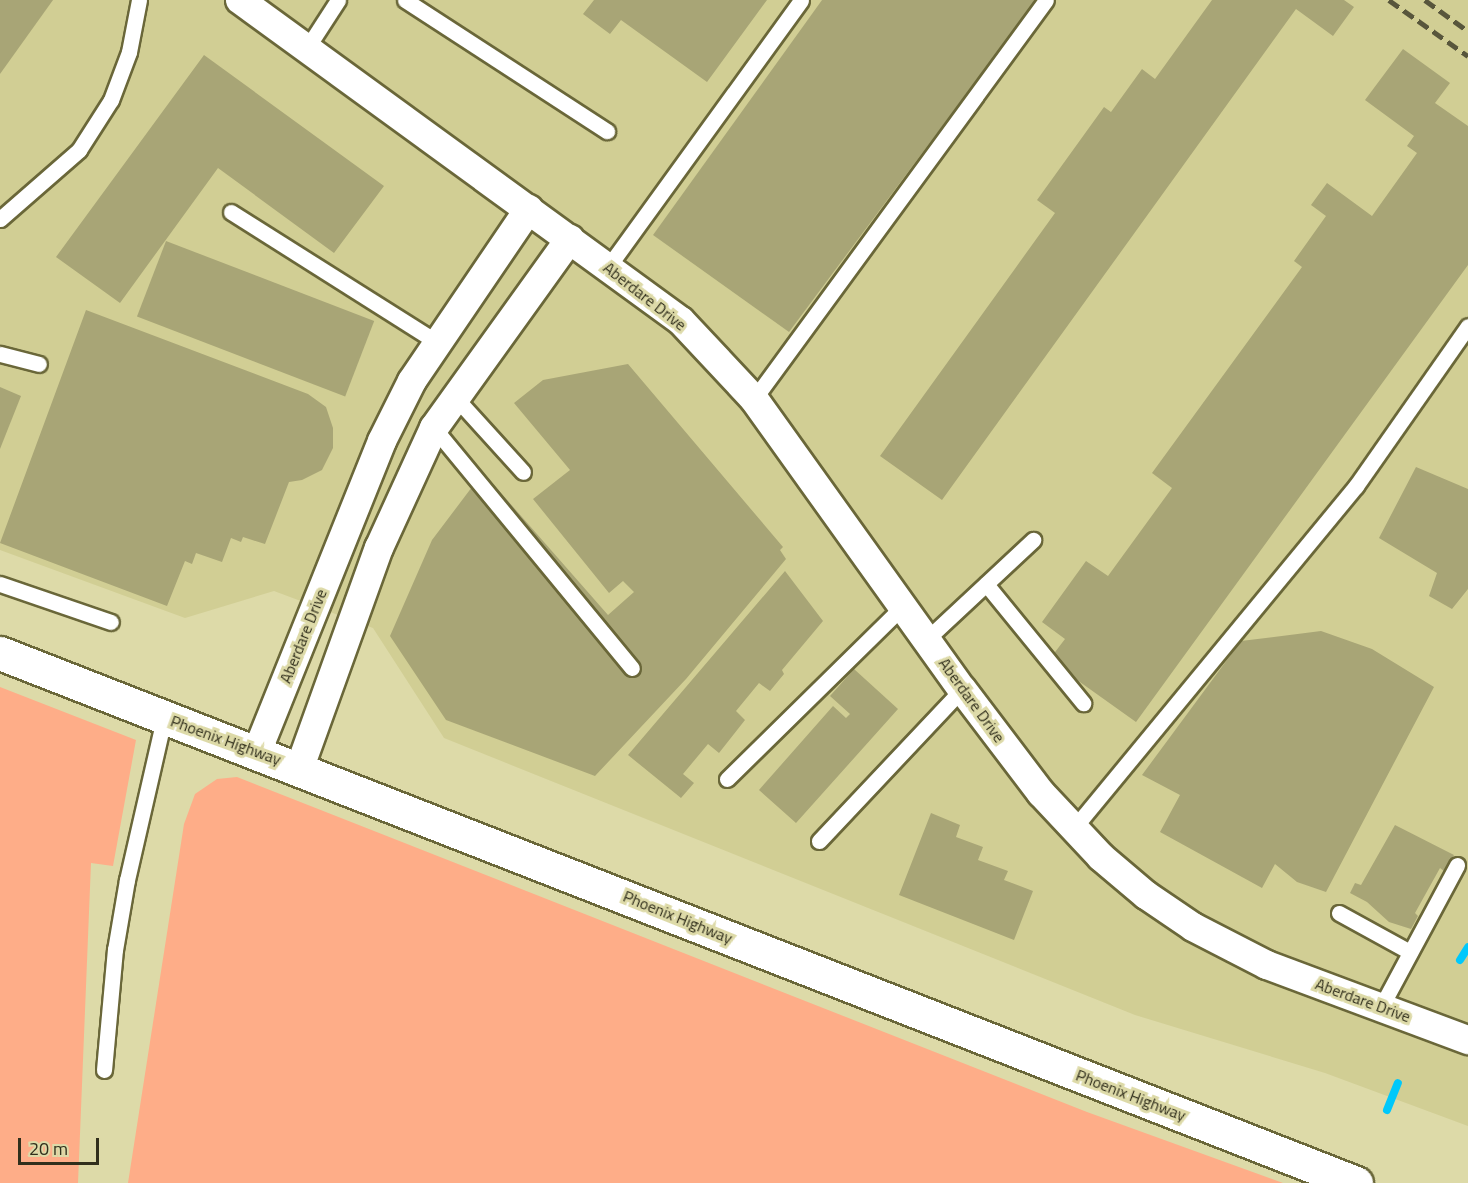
<!DOCTYPE html>
<style>
body{margin:0}
#map{position:relative;width:1468px;height:1183px;overflow:hidden;background:#dddaa8;font-family:"Titillium Web",sans-serif}
div>[style]{position:absolute}
[style*='--x']{left:calc(var(--x)*1px);top:calc(var(--y)*1px);width:calc(var(--w)*1px);rotate:calc(var(--a)*1deg)}
.built>*{inset:0;background:#d1ce94}
.green>*{inset:0;background:#fead88}
.stream>*{height:8px;margin:-4px;padding:0 4px;transform-origin:4px;border-radius:4px;background:#00c8fb}
.building>*{inset:0;background:#a8a576;transform-origin:0 0}
.roads{filter:drop-shadow(2px 0 #6a6739) drop-shadow(-2px 0 #6a6739) drop-shadow(0 2px #6a6739) drop-shadow(0 -2px #6a6739)}
.service>*{height:15px;margin:-7.5px;padding:0 7.5px;transform-origin:7.5px;border-radius:7.5px;background:#fff}
.minor>*{height:28px;margin:-14px;padding:0 14px;transform-origin:14px;border-radius:14px;background:#fff}
.secondary>*{height:33px;margin:-16.5px;padding:0 16.5px;transform-origin:16.5px;border-radius:16.5px;background:#fff}
.rail>*{height:4.5px;margin-top:-2.25px;transform-origin:0;background:repeating-linear-gradient(90deg,#58563c 0 12px,transparent 0 18px)}
span{translate:-50% -50%;white-space:nowrap;text-align:center;line-height:1.15;-webkit-text-stroke:6px #dddaa8;paint-order:stroke}
.street-label{font-size:16px;color:#312f1c}
.scale{position:absolute;left:18px;top:1138px;width:81px;height:27px;box-sizing:border-box;border:3px solid #312f1c;border-top:0;padding-left:8px;font-size:18px;line-height:21px;white-space:nowrap;color:#312f1c;-webkit-text-stroke:4px #dddaa8;paint-order:stroke}
</style>
<div id="map">
<div class="built">
<div style="clip-path:polygon(0 0,1468px 0,1468px 1126px,1325px 1073px,1135px 1015px,444px 738px,373px 628px,274px 591px,185px 618px,0 550px)"></div>
</div>
<div class="green">
<div style="clip-path:polygon(0 687px,136px 740px,113px 866px,91px 863px,78px 1183px,0 1183px)"></div>
<div style="clip-path:polygon(237px 777px,1087px 1112px,1283px 1183px,128px 1183px,184px 824px,195px 794px,217px 779px)"></div>
</div>
<div class="stream">
<div style="--x:1460;--y:960;--w:15;--a:-58"></div>
<div style="--x:1387;--y:1110;--w:29;--a:-68"></div>
</div>
<div class="building">
<div style="clip-path:polygon(0 0,53px 0,0 74px)"></div>
<div style="clip-path:polygon(594px 0,767px 0,707px 82px,621px 20px,610px 34px,583px 14px)"></div>
<div style="clip-path:polygon(822px 0,1036px 0,789px 332px,653px 235px)"></div>
<div style="clip-path:polygon(1212px 0,1344px 0,1354px 7px,1333px 36px,1296px 9px,942px 500px,880px 456px,1055px 213px,1037px 200px,1104px 107px,1111px 112px,1142px 69px,1155px 79px)"></div>
<div style="clip-path:polygon(1403px 49px,1450px 83px,1435px 103px,1468px 126px,1468px 265px,1136px 722px,1049px 660px,1065px 639px,1042px 622px,1086px 561px,1108px 576px,1172px 488px,1152px 473px,1302px 267px,1294px 261px,1326px 216px,1311px 205px,1327px 183px,1372px 216px,1417px 153px,1407px 146px,1414px 136px,1365px 100px)"></div>
<div style="clip-path:polygon(204px 55px,384px 186px,334px 253px,218px 168px,120px 303px,56px 257px)"></div>
<div style="left:166px;top:241px;width:223px;height:81px;rotate:21deg"></div>
<div style="clip-path:polygon(86px 310px,308px 394px,326px 407px,333px 428px,333px 448px,322px 470px,302px 480px,289px 482px,265px 544px,243px 537px,241px 542px,231px 538px,222px 562px,196px 553px,192px 564px,185px 561px,167px 606px,0 543px)"></div>
<div style="clip-path:polygon(628px 364px,783px 547px,780px 550px,786px 559px,686px 679px,595px 776px,446px 720px,390px 636px,432px 540px,472px 487px,486px 476px,608px 615px,634px 592px,623px 581px,609px 593px,533px 499px,570px 470px,514px 403px,543px 380px)"></div>
<div style="clip-path:polygon(0 387px,21px 396px,0 449px)"></div>
<div style="clip-path:polygon(1416px 467px,1468px 489px,1468px 589px,1452px 609px,1429px 596px,1437px 573px,1379px 538px)"></div>
<div style="clip-path:polygon(785px 571px,823px 621px,782px 670px,784px 674px,770px 691px,759px 683px,736px 711px,745px 720px,719px 753px,708px 744px,683px 774px,694px 783px,681px 798px,628px 755px)"></div>
<div style="clip-path:polygon(1321px 631px,1372px 649px,1434px 687px,1326px 892px,1297px 882px,1275px 864px,1262px 888px,1160px 832px,1180px 795px,1142px 775px,1241px 641px)"></div>
<div style="clip-path:polygon(854px 669px,898px 709px,796px 823px,759px 790px,833px 706px,846px 718px,850px 714px,830px 696px)"></div>
<div style="clip-path:polygon(931px 813px,960px 825px,956px 837px,983px 847px,978px 860px,1008px 871px,1004px 880px,1033px 891px,1014px 940px,899px 895px)"></div>
<div style="clip-path:polygon(1395px 825px,1454px 855px,1444px 871px,1440px 868px,1415px 913px,1418px 916px,1411px 929px,1389px 922px,1367px 902px,1350px 893px,1355px 883px,1361px 885px)"></div>
</div>
<div class="roads">
<div class="service">
<div style="--x:405;--y:0;--w:241;--a:33"></div>
<div style="--x:307;--y:48;--w:57;--a:-57.1"></div>
<div style="--x:231;--y:212;--w:245;--a:32.3"></div>
<div style="--x:0;--y:219;--w:105;--a:-41.1"></div>
<div style="--x:79;--y:150;--w:59;--a:-57.4"></div>
<div style="--x:111;--y:100;--w:51;--a:-69.4"></div>
<div style="--x:129;--y:52;--w:53;--a:-79.1"></div>
<div style="--x:608;--y:267;--w:329;--a:-54.1"></div>
<div style="--x:0;--y:354;--w:40;--a:14.4"></div>
<div style="--x:455;--y:397;--w:101;--a:47.8"></div>
<div style="--x:754;--y:399;--w:494;--a:-53.8"></div>
<div style="--x:434;--y:428;--w:311;--a:50.5"></div>
<div style="--x:0;--y:584;--w:117;--a:18.9"></div>
<div style="--x:986;--y:584;--w:154;--a:50.8"></div>
<div style="--x:928;--y:638;--w:144;--a:-43"></div>
<div style="--x:727;--y:779;--w:248;--a:-44.5"></div>
<div style="--x:1074;--y:828;--w:443;--a:-50.5"></div>
<div style="--x:1356;--y:486;--w:195;--a:-55"></div>
<div style="--x:819;--y:841;--w:209;--a:-46.7"></div>
<div style="--x:1339;--y:913;--w:81;--a:28.8"></div>
<div style="--x:1381;--y:1007;--w:161;--a:-61.8"></div>
<div style="--x:104;--y:1070;--w:121;--a:-84.8"></div>
<div style="--x:115;--y:950;--w:71;--a:-80.3"></div>
<div style="--x:127;--y:880;--w:166;--a:-77.1"></div>
</div>
<div class="minor">
<div style="--x:240;--y:0;--w:545;--a:36.05"></div>
<div style="--x:681;--y:321;--w:107;--a:46.9"></div>
<div style="--x:754;--y:399;--w:357;--a:54.4"></div>
<div style="--x:962;--y:689;--w:131;--a:52.8"></div>
<div style="--x:1041;--y:793;--w:88;--a:46.8"></div>
<div style="--x:1101;--y:857;--w:59;--a:40.2"></div>
<div style="--x:1146;--y:895;--w:57;--a:34.2"></div>
<div style="--x:1193;--y:927;--w:83;--a:27.2"></div>
<div style="--x:1267;--y:965;--w:215;--a:20.5"></div>
<div style="--x:257;--y:752;--w:335;--a:-68.1"></div>
<div style="--x:382;--y:441;--w:67;--a:-63.4"></div>
<div style="--x:412;--y:381;--w:208;--a:-55.8"></div>
<div style="--x:300;--y:767;--w:233;--a:-70.2"></div>
<div style="--x:379;--y:548;--w:132;--a:-65.4"></div>
<div style="--x:434;--y:428;--w:233;--a:-54.3"></div>
</div>
<div class="secondary">
<div style="--x:0;--y:653;--w:1456;--a:21.35"></div>
</div>
</div>
<div class="rail">
<div style="--x:1389;--y:0;--w:97;--a:35.3"></div>
<div style="--x:1425;--y:0;--w:53;--a:35.8"></div>
</div>
<div class="street-label">
<span style="left:645px;top:296px;rotate:38deg">Aberdare Drive</span>
<span style="left:303px;top:636px;rotate:-68deg">Aberdare Drive</span>
<span style="left:972px;top:700px;rotate:54deg">Aberdare Drive</span>
<span style="left:226px;top:740px;rotate:20deg">Phoenix Highway</span>
<span style="left:678px;top:917px;rotate:22deg">Phoenix Highway</span>
<span style="left:1363px;top:1000px;rotate:20deg">Aberdare Drive</span>
<span style="left:1131px;top:1095px;rotate:21deg">Phoenix Highway</span>
</div>
<div class="scale">20 m</div>
</div>
